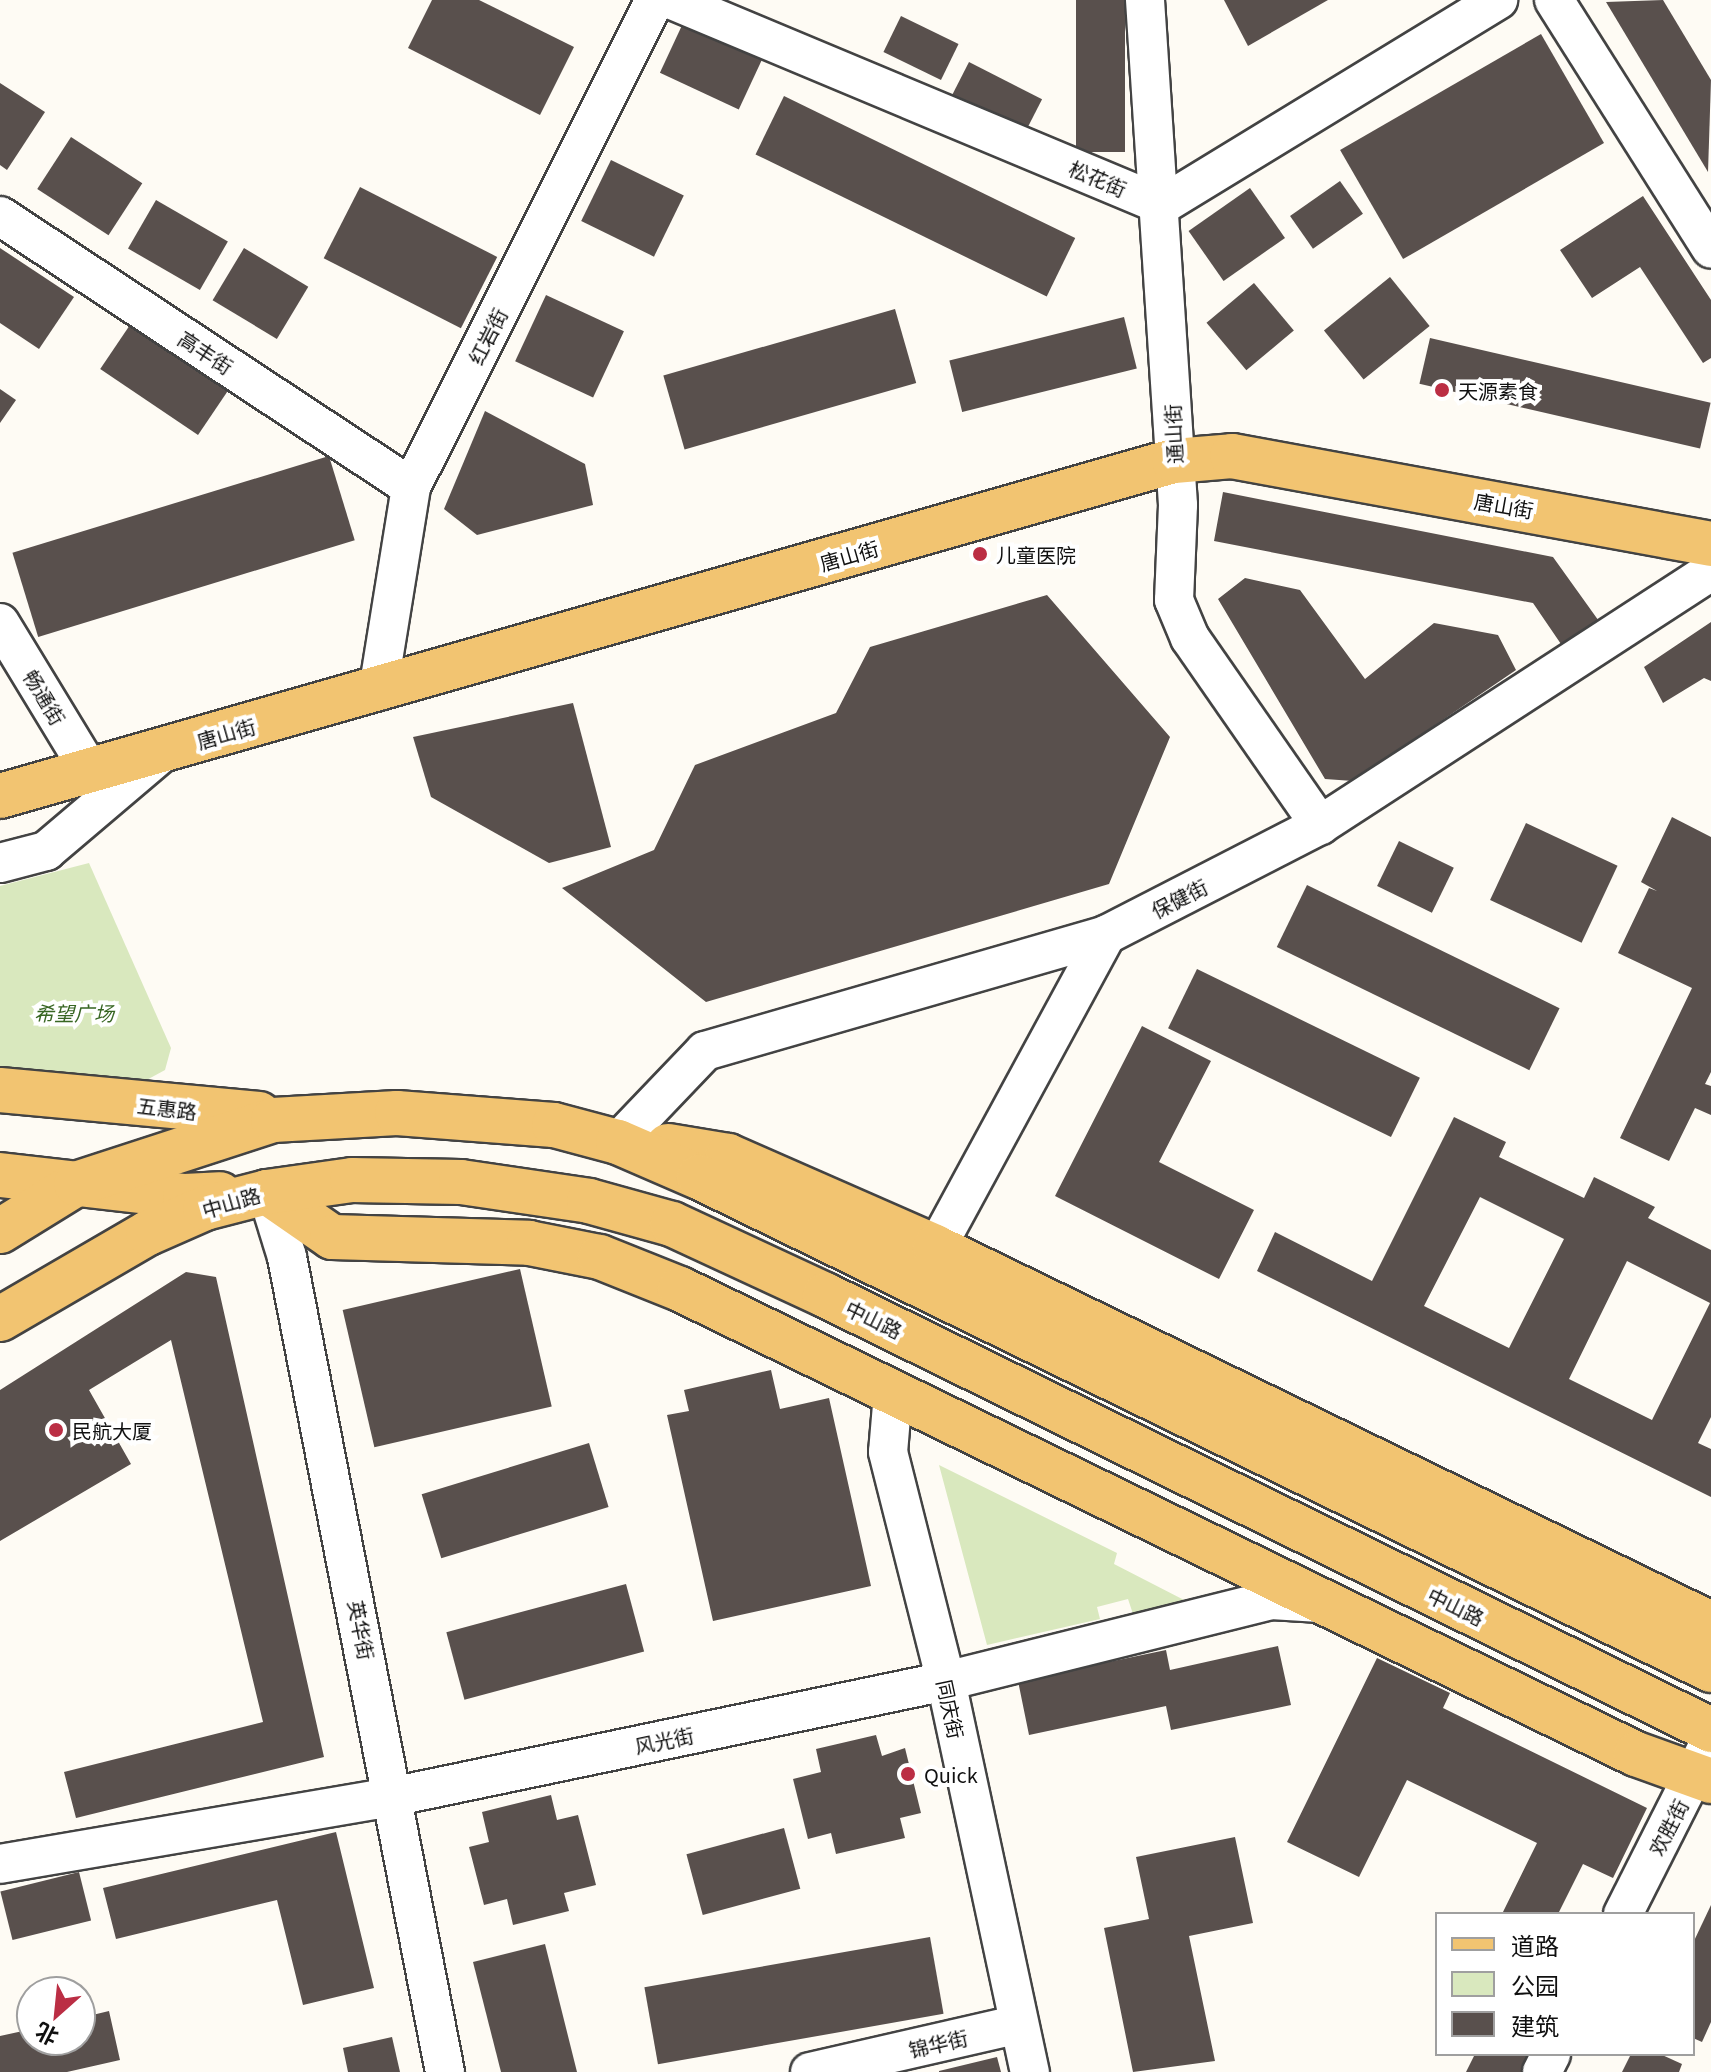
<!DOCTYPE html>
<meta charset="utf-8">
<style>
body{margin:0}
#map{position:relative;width:1711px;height:2072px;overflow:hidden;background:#fefbf4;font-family:Georgia,"Noto Sans SC",serif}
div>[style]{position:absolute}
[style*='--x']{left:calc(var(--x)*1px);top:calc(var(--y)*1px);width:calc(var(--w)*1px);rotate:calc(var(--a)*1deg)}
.green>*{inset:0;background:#d9e8be}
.building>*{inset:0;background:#59504d;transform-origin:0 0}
.roads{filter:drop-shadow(2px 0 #434343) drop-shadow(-2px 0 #434343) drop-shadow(0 2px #434343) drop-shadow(0 -2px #434343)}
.minor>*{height:38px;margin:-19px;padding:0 19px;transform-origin:19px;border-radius:19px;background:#fff}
.major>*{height:44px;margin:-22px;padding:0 22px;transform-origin:22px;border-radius:22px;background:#f2c471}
.dots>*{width:22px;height:22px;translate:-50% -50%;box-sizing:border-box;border:4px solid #fff;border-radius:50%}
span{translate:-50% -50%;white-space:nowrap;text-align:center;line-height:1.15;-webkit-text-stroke:8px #fff;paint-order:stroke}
.street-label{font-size:20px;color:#101010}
.poi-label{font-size:20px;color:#101010}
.left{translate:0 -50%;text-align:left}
.park-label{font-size:20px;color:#386623;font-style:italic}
.legend{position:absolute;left:1435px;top:1912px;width:260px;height:144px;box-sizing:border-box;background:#fff;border:2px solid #9f9f9f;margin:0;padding:10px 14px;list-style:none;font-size:24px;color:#101010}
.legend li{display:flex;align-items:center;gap:16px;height:40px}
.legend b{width:40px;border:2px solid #9f9f9f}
.north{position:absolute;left:16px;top:1976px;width:80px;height:80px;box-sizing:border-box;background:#fff;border:2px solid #9f9f9f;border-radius:50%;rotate:207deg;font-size:22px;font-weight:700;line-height:32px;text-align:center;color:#101010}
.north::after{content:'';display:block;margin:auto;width:28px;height:36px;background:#bb2e44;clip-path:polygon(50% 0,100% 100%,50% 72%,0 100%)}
</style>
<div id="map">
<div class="green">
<div style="clip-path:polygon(89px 863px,171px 1048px,165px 1070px,130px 1089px,0 1082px,0 886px)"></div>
<div style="clip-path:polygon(939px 1465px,1117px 1553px,1114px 1564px,1186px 1601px,1134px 1617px,1128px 1599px,1097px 1607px,1100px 1619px,987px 1645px)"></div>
</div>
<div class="building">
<div style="clip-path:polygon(432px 0,479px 0,574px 47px,540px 115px,408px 48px)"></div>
<div style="left:1076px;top:0;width:49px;height:152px"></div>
<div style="clip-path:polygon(1224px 0,1328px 0,1248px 46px)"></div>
<div style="clip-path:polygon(1663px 0,1711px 80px,1708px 172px,1606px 2px)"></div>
<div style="left:901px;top:16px;width:64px;height:40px;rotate:26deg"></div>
<div style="left:684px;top:21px;width:87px;height:57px;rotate:25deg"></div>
<div style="left:1541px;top:34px;width:126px;height:232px;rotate:60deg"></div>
<div style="left:969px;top:62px;width:82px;height:45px;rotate:27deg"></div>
<div style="clip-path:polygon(0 83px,45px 112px,7px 170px,0 165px)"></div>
<div style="left:784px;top:96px;width:324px;height:65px;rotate:26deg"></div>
<div style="left:71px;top:137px;width:85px;height:62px;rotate:33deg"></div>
<div style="left:611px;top:160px;width:81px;height:68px;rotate:26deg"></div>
<div style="left:1340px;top:181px;width:40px;height:61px;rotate:55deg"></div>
<div style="left:360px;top:187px;width:154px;height:80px;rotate:27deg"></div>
<div style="left:1250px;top:188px;width:61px;height:75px;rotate:55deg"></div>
<div style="clip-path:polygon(1643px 196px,1711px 300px,1711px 358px,1703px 363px,1640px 267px,1592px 298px,1560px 250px)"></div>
<div style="left:156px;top:200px;width:83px;height:56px;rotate:30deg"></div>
<div style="clip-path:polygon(0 248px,74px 297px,39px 349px,0 323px)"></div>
<div style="left:244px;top:248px;width:75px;height:61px;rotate:31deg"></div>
<div style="left:1390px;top:277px;width:63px;height:85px;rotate:51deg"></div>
<div style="left:1254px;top:283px;width:62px;height:62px;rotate:50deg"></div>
<div style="left:546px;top:295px;width:86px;height:73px;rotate:25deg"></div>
<div style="left:895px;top:309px;width:77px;height:241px;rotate:74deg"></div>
<div style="left:136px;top:316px;width:118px;height:64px;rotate:34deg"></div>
<div style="left:1124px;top:317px;width:53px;height:180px;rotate:76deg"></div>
<div style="left:1430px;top:338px;width:288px;height:47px;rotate:13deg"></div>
<div style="clip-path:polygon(0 389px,16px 400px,0 423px)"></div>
<div style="clip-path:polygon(485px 411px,585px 464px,593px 505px,477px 535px,444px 509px)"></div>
<div style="left:329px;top:456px;width:88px;height:331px;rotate:73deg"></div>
<div style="clip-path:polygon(1223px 492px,1553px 557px,1601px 624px,1563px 647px,1533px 603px,1214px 541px)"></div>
<div style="clip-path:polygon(1245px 578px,1300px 590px,1365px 679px,1434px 623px,1498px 635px,1516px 670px,1353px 781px,1325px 779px,1218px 599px)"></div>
<div style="clip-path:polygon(1047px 595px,1170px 737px,1109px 884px,706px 1002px,562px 888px,654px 850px,695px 765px,836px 713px,870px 647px)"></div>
<div style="clip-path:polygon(1711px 622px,1711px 681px,1704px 678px,1663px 703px,1644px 667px)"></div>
<div style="clip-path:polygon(573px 703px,611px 847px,549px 863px,431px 797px,413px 737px)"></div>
<div style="clip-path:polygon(1672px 817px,1711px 837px,1711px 1072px,1705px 1084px,1711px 1086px,1711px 1115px,1695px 1108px,1669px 1161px,1620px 1138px,1692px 988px,1618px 953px,1649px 888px,1657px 891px,1641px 882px)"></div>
<div style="left:1526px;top:823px;width:101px;height:85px;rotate:25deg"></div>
<div style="left:1399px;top:841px;width:61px;height:50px;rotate:26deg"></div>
<div style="left:1307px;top:885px;width:281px;height:69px;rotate:26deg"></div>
<div style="left:1197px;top:969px;width:248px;height:66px;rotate:26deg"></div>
<div style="clip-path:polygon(1142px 1026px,1211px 1061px,1159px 1162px,1254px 1210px,1219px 1279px,1055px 1196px)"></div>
<div style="clip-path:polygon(evenodd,1454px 1117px,1506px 1142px,1499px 1157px,1584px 1198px,1594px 1177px,1655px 1207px,1648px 1218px,1711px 1250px,1711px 1417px,1698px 1443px,1711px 1449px,1711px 1497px,1257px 1271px,1275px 1232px,1372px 1281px,1454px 1117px,1480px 1197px,1564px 1239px,1509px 1348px,1424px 1306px,1480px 1197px,1454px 1117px,1627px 1261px,1710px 1303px,1652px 1420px,1569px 1379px,1627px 1261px)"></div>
<div style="left:520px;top:1269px;width:141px;height:182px;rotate:77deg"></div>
<div style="clip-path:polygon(186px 1272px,216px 1277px,324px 1757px,76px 1818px,64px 1772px,263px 1722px,171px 1340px,89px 1390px,131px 1464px,0 1541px,0 1390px)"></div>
<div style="clip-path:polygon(771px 1370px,780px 1409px,829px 1398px,871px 1586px,713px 1621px,667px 1415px,689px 1411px,684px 1390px)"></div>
<div style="left:589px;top:1443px;width:67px;height:175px;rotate:73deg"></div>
<div style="left:626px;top:1584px;width:70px;height:186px;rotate:75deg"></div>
<div style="clip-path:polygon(1278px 1646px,1291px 1705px,1171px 1730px,1166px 1706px,1029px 1735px,1018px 1681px,1166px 1650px,1170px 1670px)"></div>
<div style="clip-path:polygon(1377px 1658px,1450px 1693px,1443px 1708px,1647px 1808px,1613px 1878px,1583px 1864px,1558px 1914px,1502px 1914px,1537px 1843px,1407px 1780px,1359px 1877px,1287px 1842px)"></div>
<div style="clip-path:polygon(876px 1735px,882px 1756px,905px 1748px,921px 1813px,900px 1818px,905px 1838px,836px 1854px,831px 1833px,808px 1839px,793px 1779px,821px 1772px,816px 1749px)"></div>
<div style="clip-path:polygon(551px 1795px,557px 1820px,578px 1815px,596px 1885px,564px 1893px,569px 1911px,513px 1925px,507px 1899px,484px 1905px,469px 1847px,489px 1842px,482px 1812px)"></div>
<div style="left:784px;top:1828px;width:63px;height:101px;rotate:75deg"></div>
<div style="clip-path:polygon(336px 1832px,374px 1988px,303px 2005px,277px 1900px,116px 1939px,103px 1888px)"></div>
<div style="clip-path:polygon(1235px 1837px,1253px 1923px,1189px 1936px,1215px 2061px,1133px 2072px,1104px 1928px,1149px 1919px,1136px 1857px)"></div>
<div style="left:79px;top:1872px;width:50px;height:81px;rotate:76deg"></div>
<div style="clip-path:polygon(1711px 1905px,1711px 2022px,1702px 2042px,1693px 2038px,1693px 1943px)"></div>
<div style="left:930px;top:1937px;width:78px;height:290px;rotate:80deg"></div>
<div style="clip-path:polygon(545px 1944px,577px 2072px,501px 2072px,473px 1962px)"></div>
<div style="clip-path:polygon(109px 2011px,120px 2060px,67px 2072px,0 2072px,0 2036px,32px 2029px,32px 2040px,80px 2040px,80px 2018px)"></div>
<div style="clip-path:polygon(392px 2037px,400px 2072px,348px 2072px,343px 2048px)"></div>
<div style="clip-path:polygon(1475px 2054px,1530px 2054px,1521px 2072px,1466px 2072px)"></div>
<div style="clip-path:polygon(1631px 2054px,1660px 2054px,1682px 2064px,1679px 2072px,1622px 2072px)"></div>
<div style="clip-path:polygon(997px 2057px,1001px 2072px,939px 2072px,939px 2071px)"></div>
</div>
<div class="roads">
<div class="minor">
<div style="--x:672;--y:0;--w:531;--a:22.7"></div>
<div style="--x:1162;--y:205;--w:394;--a:-31.4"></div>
<div style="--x:1145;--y:0;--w:506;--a:86.26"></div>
<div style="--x:1178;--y:505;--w:95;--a:92.4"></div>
<div style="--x:1174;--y:600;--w:41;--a:67.2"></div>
<div style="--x:1190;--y:638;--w:228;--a:55.2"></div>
<div style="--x:1554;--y:0;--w:294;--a:57.7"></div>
<div style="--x:0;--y:216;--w:492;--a:33.4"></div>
<div style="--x:0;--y:623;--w:173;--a:58.7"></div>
<div style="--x:378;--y:691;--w:207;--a:-80.8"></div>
<div style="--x:411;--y:487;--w:545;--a:-63.39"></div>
<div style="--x:0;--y:863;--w:48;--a:-14.6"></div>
<div style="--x:46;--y:851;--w:156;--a:-40.3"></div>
<div style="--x:618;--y:1142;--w:126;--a:-46.3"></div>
<div style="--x:705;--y:1051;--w:417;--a:-16.1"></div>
<div style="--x:1106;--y:935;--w:241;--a:-27.2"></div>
<div style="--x:1320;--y:825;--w:466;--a:-33"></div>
<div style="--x:267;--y:1192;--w:68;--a:72.9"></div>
<div style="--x:287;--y:1257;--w:830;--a:79.03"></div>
<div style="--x:922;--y:1274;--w:386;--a:-61.5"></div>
<div style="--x:893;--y:1393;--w:59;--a:94.8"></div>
<div style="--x:888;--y:1452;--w:236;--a:75.8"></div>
<div style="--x:946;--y:1681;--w:400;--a:77.9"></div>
<div style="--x:0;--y:1864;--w:402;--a:-9.7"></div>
<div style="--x:396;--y:1796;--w:562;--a:-11.81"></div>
<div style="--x:946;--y:1681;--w:335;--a:-14"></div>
<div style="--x:1271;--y:1600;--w:49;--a:3.5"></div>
<div style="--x:1623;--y:1914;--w:195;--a:-63.2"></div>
<div style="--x:810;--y:2072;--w:214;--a:-12.9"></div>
<div style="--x:1542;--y:2072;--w:20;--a:-63"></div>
</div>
<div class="major">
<div style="--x:0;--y:796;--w:1221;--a:-15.93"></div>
<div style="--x:1174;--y:461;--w:58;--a:-4.9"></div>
<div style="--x:1232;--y:456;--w:487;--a:10.4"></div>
<div style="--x:0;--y:1090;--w:260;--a:5.3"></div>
<div style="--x:668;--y:1146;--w:61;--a:9.5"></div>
<div style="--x:728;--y:1156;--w:226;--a:23.7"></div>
<div style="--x:935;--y:1247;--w:863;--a:25.91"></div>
<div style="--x:0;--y:1175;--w:186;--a:6.5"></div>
<div style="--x:185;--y:1196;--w:35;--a:-3"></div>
<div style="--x:267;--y:1192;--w:79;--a:34.7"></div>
<div style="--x:332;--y:1237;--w:197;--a:1.7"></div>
<div style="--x:529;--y:1243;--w:72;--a:11.2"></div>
<div style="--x:600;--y:1257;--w:86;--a:21.8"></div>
<div style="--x:680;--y:1289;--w:1063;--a:25.94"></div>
<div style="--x:1636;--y:1754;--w:80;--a:19.8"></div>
<div style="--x:0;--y:1231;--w:89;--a:-31.7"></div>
<div style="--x:76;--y:1184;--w:207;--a:-18"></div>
<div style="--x:273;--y:1120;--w:124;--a:-3.2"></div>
<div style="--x:397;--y:1113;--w:157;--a:4.4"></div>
<div style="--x:554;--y:1125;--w:66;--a:14.9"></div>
<div style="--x:618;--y:1142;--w:88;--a:23.4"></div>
<div style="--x:699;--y:1177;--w:1126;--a:25.97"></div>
<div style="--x:0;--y:1319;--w:171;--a:-30.2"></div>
<div style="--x:148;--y:1233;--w:62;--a:-23.7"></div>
<div style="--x:205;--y:1208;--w:64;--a:-14.5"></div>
<div style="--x:267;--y:1192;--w:86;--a:-8"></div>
<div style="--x:352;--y:1180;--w:109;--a:1.1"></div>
<div style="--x:461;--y:1182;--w:129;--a:8.4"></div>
<div style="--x:589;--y:1201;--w:86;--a:15.5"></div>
<div style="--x:672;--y:1224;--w:169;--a:24.9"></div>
<div style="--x:825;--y:1295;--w:987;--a:26.15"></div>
</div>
</div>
<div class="dots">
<div style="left:1442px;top:390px;background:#bb2e44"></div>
<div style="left:980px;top:554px;background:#bb2e44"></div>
<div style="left:56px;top:1430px;background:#bb2e44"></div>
<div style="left:908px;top:1774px;background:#bb2e44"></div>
</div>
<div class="street-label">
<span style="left:1098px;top:178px;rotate:23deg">松花街</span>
<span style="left:487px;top:336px;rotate:-63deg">红岩街</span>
<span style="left:206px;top:352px;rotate:33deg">高丰街</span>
<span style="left:1173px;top:434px;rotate:-93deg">通山街</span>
<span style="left:1504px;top:505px;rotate:10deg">唐山街</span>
<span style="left:849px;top:555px;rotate:-16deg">唐山街</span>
<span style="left:45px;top:697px;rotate:59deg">畅通街</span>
<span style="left:226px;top:733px;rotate:-16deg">唐山街</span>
<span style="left:1179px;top:898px;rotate:-27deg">保健街</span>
<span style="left:167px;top:1108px;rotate:7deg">五惠路</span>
<span style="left:231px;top:1202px;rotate:-16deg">中山路</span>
<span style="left:874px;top:1319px;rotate:26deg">中山路</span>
<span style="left:1456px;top:1606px;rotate:26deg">中山路</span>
<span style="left:362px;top:1630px;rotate:79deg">英华街</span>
<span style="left:951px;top:1709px;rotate:78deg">同庆街</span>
<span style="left:664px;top:1740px;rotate:-12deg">风光街</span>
<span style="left:1668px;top:1827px;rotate:-63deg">欢胜街</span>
<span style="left:938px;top:2043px;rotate:-13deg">锦华街</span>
</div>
<div class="poi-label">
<span class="left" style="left:1458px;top:390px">天源素食</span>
<span class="left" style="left:996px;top:554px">儿童医院</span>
<span class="left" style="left:72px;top:1430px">民航大厦</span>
<span class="left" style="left:924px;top:1774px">Quick</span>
</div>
<div class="park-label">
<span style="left:74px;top:1012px">希望广场</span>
</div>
<ul class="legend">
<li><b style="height:10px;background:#f2c471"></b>道路</li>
<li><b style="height:22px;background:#d9e8be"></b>公园</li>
<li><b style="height:22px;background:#59504d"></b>建筑</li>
</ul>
<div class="north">北</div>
</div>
